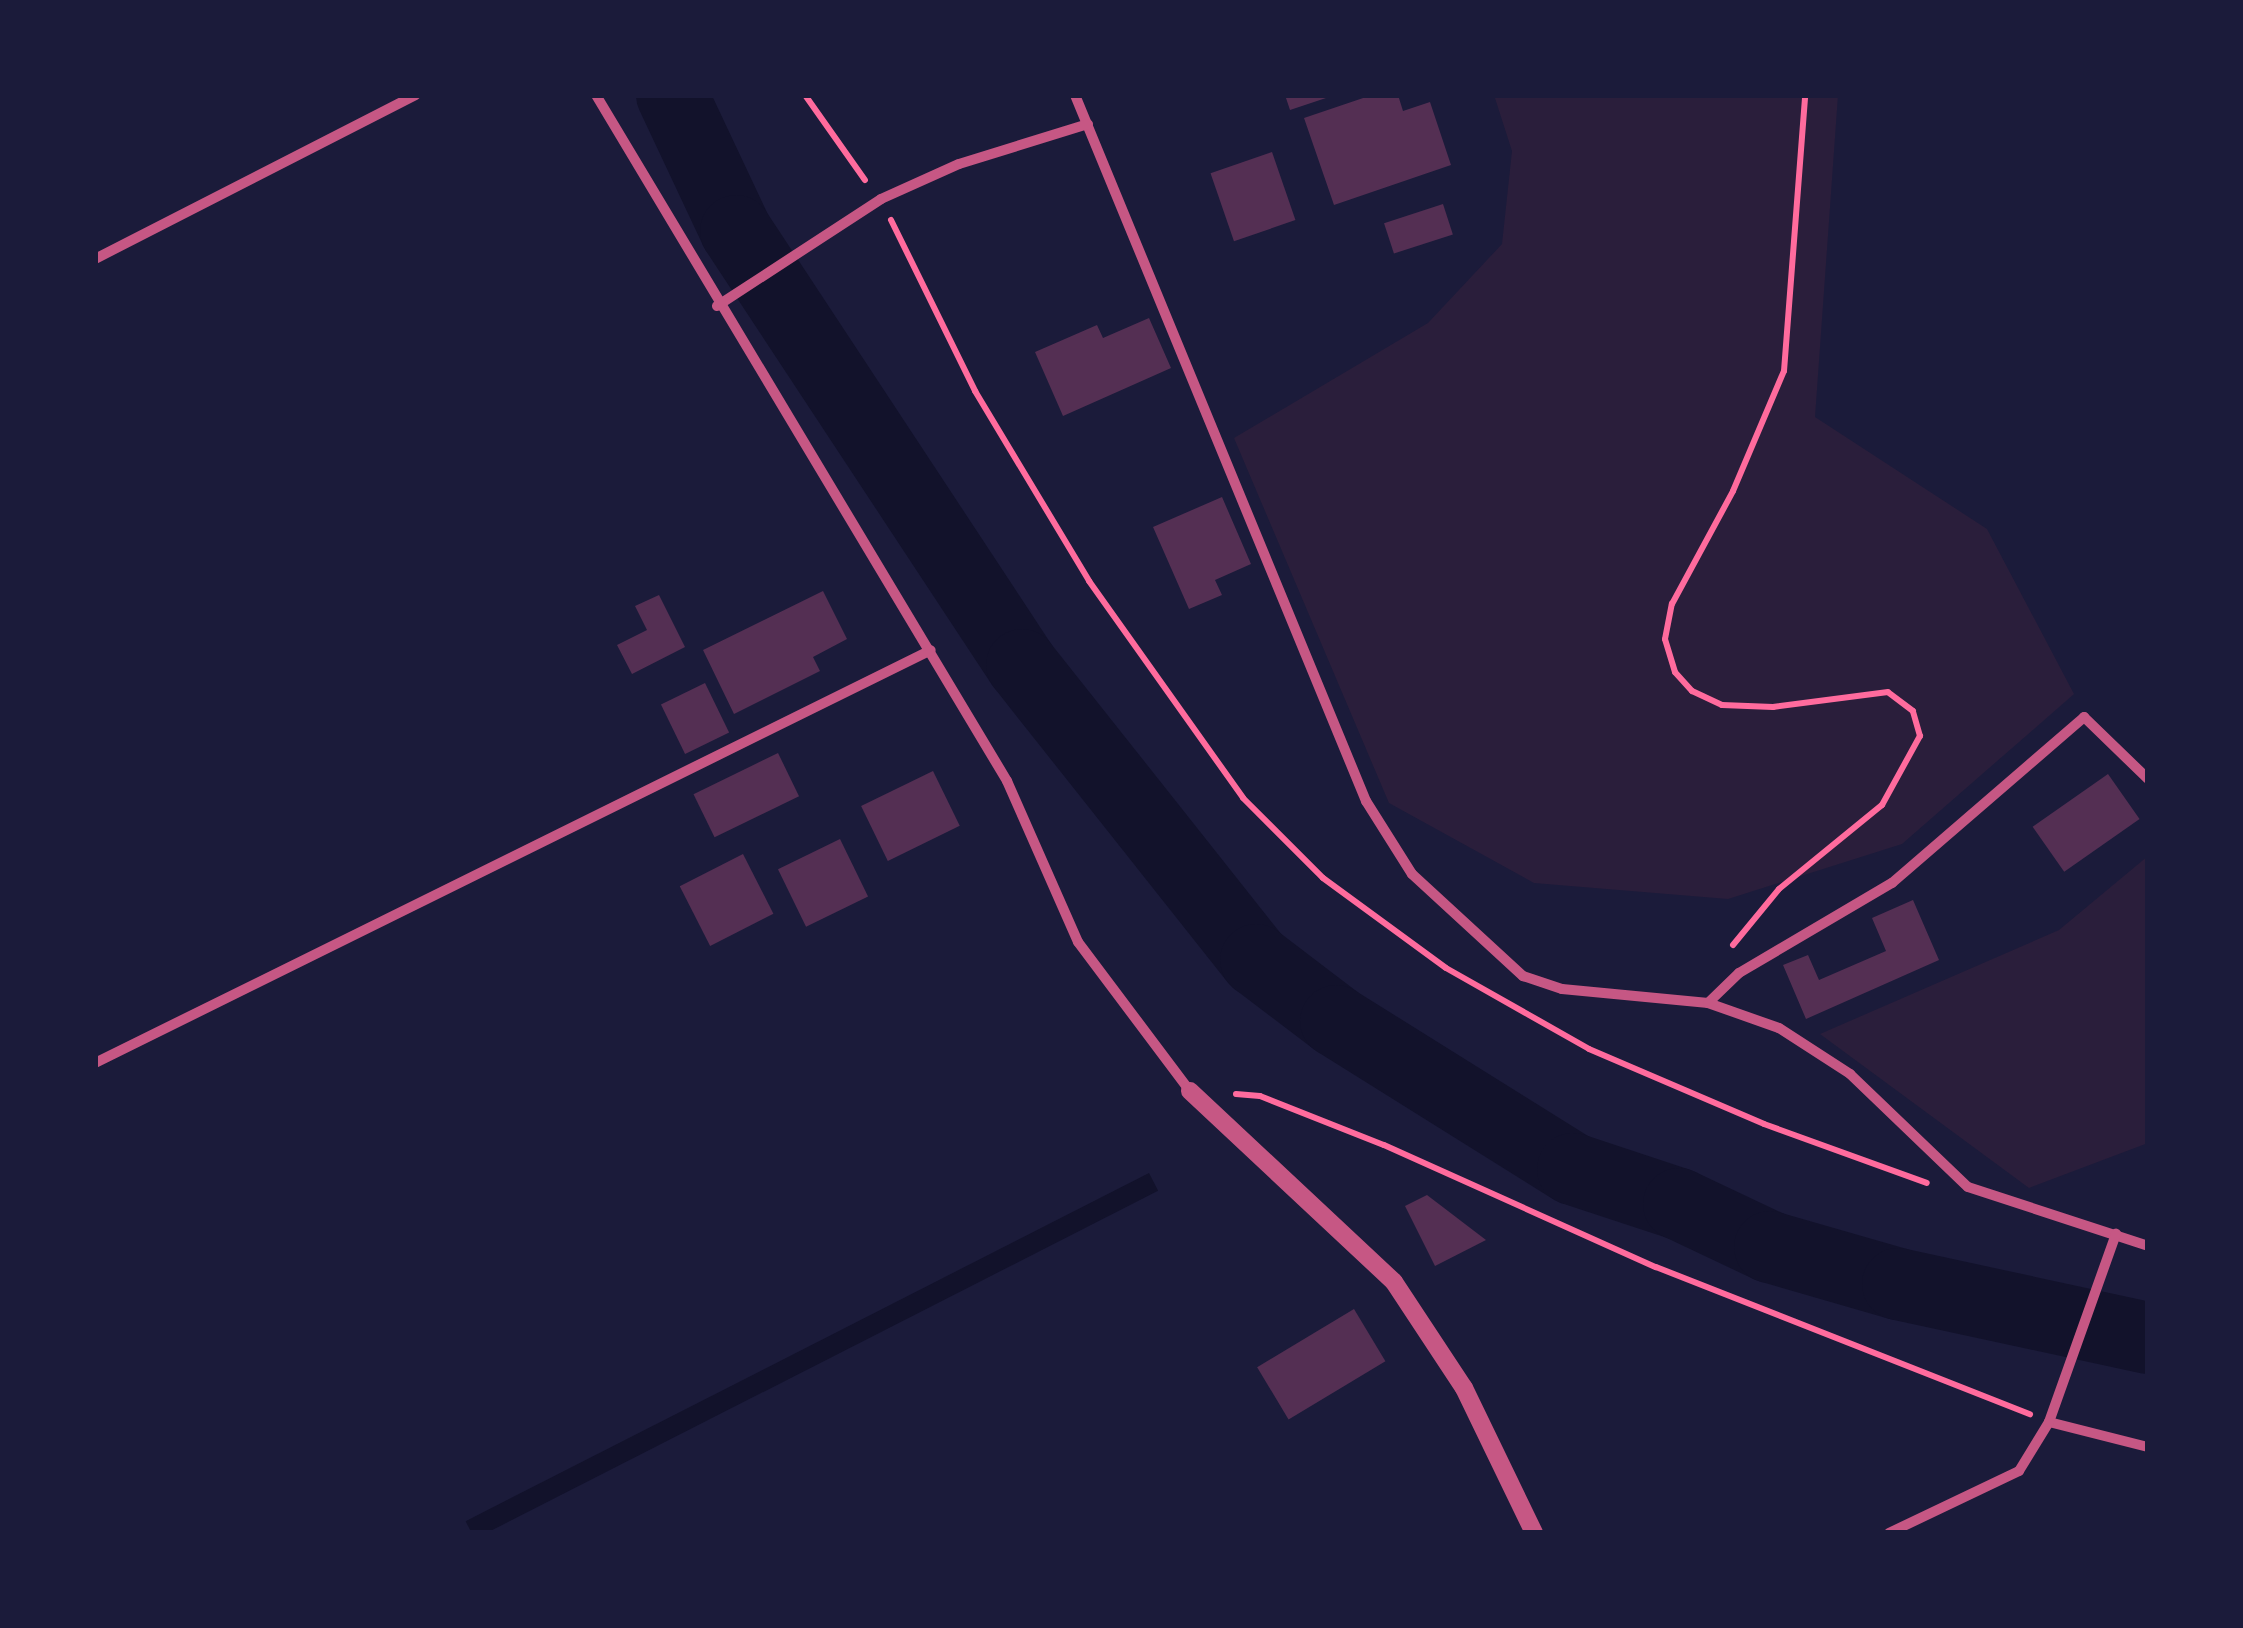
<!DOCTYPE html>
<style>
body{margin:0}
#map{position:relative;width:2243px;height:1628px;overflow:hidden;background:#1b1b3a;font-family:"IBM Plex Sans",sans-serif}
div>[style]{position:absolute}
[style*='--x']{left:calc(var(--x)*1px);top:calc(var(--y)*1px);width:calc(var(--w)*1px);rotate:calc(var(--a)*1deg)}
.green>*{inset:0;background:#2a1e3b}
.water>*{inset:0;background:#12122b;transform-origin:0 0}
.river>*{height:72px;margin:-36px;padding:0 36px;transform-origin:36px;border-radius:36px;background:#12122b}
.building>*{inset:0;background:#542f53;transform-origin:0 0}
.path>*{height:6px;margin:-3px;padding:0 3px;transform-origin:3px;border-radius:3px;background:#ff6b9d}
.minor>*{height:10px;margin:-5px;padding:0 5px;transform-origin:5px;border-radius:5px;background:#c65784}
.tertiary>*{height:18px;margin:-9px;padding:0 9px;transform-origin:9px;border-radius:9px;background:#c65784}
span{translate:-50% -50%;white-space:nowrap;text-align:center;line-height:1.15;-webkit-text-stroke:10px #1b1b3a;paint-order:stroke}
.frame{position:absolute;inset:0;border:98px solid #1b1b3a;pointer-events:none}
</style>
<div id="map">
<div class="green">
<div style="clip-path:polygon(1494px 95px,1838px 95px,1815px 417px,1987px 529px,2074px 694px,1902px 844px,1728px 899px,1534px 883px,1389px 803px,1234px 438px,1428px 323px,1502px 244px,1512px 151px)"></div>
<div style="clip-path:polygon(2148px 856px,2148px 1143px,2029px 1188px,1820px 1034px,2059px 930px)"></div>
</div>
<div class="water">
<div style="left:1149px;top:1173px;width:20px;height:767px;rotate:63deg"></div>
</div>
<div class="river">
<div style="--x:672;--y:95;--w:150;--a:64.8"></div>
<div style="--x:736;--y:231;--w:520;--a:56.62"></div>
<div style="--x:1022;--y:665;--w:377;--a:51.6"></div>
<div style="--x:1256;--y:960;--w:101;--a:37.3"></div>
<div style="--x:1336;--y:1021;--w:279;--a:32"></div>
<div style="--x:1573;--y:1169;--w:112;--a:18.3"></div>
<div style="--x:1679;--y:1204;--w:101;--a:25.3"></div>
<div style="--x:1770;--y:1247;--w:133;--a:16.1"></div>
<div style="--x:1898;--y:1284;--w:256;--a:12.2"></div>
</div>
<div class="building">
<div style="clip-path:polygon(1285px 95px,1332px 95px,1332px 96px,1290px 110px)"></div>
<div style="clip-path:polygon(1372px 95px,1398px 95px,1403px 111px,1430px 102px,1451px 165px,1334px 205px,1304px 118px)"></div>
<div style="left:1272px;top:152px;width:72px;height:65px;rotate:71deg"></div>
<div style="left:1443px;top:204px;width:32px;height:62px;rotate:72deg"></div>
<div style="clip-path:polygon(1149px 318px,1171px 368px,1063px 416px,1035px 352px,1097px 325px,1103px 338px)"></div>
<div style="clip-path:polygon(1222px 497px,1251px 564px,1215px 580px,1222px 595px,1189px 609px,1153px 527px)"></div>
<div style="clip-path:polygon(823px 591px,847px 639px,813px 657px,820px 671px,734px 714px,703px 650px)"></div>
<div style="clip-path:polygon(659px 595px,685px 647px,632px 674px,617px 645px,647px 630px,635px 606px)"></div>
<div style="left:705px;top:683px;width:55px;height:49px;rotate:64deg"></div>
<div style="left:778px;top:753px;width:48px;height:94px;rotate:64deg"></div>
<div style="left:933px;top:771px;width:61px;height:80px;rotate:64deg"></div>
<div style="left:2108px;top:774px;width:55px;height:92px;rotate:55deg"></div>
<div style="left:840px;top:839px;width:64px;height:69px;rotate:64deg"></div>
<div style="left:743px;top:854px;width:67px;height:71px;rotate:63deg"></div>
<div style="clip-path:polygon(1913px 900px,1939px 960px,1806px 1019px,1783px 965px,1808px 955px,1819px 980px,1886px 951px,1872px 918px)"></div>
<div style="clip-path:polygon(1427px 1195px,1486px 1240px,1435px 1266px,1405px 1206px)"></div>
<div style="left:1354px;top:1309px;width:61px;height:113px;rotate:59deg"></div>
</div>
<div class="path">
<div style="--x:805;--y:95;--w:104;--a:54.8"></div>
<div style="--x:891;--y:220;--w:191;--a:63.8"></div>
<div style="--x:975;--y:391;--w:222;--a:59"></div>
<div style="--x:1089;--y:581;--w:266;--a:54.6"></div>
<div style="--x:1243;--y:798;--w:113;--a:45"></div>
<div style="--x:1323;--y:878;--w:152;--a:36.2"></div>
<div style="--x:1446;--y:968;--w:164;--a:29.5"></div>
<div style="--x:1589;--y:1049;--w:190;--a:23.2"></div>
<div style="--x:1764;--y:1124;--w:173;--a:19.9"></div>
<div style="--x:1733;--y:945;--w:72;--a:-50.6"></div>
<div style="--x:1779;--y:889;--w:133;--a:-39.2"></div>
<div style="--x:1882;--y:805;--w:79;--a:-61.2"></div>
<div style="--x:1920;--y:736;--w:26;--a:-106"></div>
<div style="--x:1913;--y:711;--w:31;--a:-143"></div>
<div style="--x:1888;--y:692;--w:116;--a:172.6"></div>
<div style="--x:1773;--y:707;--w:51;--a:-177.8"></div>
<div style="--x:1722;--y:705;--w:33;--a:-155"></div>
<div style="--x:1692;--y:691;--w:25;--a:-132"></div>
<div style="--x:1675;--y:672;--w:34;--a:-107"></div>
<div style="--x:1665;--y:639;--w:36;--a:-79"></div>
<div style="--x:1672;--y:604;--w:128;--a:-61.6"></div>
<div style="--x:1733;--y:491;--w:130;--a:-67"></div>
<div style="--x:1784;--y:371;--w:277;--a:-85.6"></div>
<div style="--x:1236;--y:1094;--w:24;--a:5"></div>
<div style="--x:1260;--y:1096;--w:133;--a:21.6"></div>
<div style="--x:1384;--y:1145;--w:298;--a:24.2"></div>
<div style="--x:1656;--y:1267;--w:402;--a:21.5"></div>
</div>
<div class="minor">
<div style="--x:596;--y:95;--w:800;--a:59.07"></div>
<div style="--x:1007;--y:781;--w:176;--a:66.2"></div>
<div style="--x:1078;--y:942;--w:186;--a:53.1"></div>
<div style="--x:1075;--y:95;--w:764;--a:67.6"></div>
<div style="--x:1366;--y:801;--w:86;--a:57.8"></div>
<div style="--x:1412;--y:874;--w:151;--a:42.6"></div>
<div style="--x:1523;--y:976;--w:41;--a:18.4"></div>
<div style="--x:1562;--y:989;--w:147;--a:5.5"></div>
<div style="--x:1708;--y:1003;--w:75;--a:19.4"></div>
<div style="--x:1779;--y:1028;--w:85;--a:32.9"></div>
<div style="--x:1850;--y:1074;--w:163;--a:43.8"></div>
<div style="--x:1968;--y:1187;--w:189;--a:18.1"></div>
<div style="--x:95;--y:259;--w:360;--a:-27.1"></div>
<div style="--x:717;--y:306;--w:196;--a:-33.1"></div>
<div style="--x:881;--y:199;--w:85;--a:-24.2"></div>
<div style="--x:959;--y:164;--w:135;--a:-17.2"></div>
<div style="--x:1708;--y:1003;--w:43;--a:-44.1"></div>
<div style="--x:1739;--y:973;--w:178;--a:-30.5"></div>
<div style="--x:1892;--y:883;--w:254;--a:-40.8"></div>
<div style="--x:2084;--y:717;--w:89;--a:44.1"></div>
<div style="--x:95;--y:1063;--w:932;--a:-26.29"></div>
<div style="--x:2049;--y:1422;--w:102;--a:14.2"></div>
<div style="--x:1889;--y:1533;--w:144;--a:-25.5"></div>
<div style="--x:2019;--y:1471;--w:57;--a:-58.5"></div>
<div style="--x:2049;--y:1422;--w:200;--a:-70.4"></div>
</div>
<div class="tertiary">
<div style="--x:1190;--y:1091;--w:279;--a:43.1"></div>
<div style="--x:1394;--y:1282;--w:127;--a:56.6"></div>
<div style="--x:1464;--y:1388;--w:161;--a:64.2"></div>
</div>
<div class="frame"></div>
</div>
